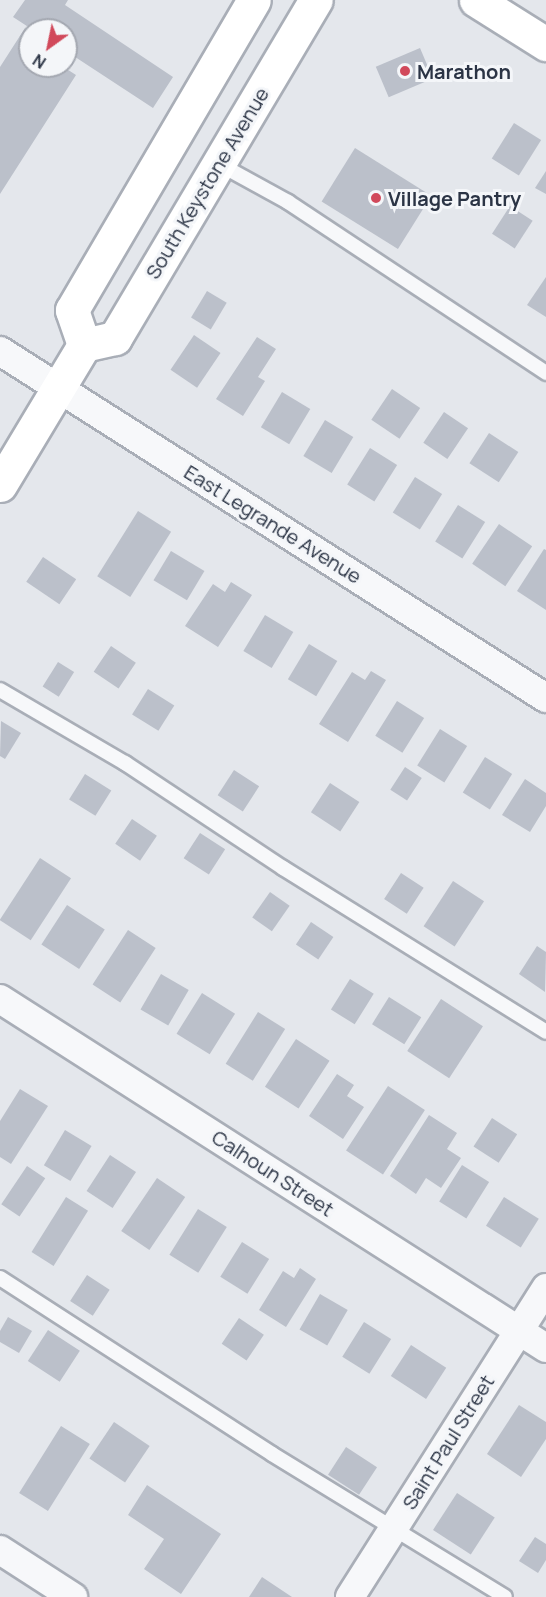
<!DOCTYPE html>
<style>
body{margin:0}
#map{position:relative;width:546px;height:1597px;overflow:hidden;background:#e4e7ec;font-family:Manrope,sans-serif}
div>[style]{position:absolute}
[style*='--x']{left:calc(var(--x)*1px);top:calc(var(--y)*1px);width:calc(var(--w)*1px);rotate:calc(var(--a)*1deg)}
.building>*{inset:0;background:#bbc0ca;transform-origin:0 0}
.roads{filter:drop-shadow(2px 0 #a9aeb7) drop-shadow(-2px 0 #a9aeb7) drop-shadow(0 2px #a9aeb7) drop-shadow(0 -2px #a9aeb7)}
.lane>*{height:14px;margin:-7px;padding:0 7px;transform-origin:7px;border-radius:7px;background:#f7f8fa}
.street>*{height:28px;margin:-14px;padding:0 14px;transform-origin:14px;border-radius:14px;background:#f7f8fa}
.secondary>*{height:33px;margin:-16.5px;padding:0 16.5px;transform-origin:16.5px;border-radius:16.5px;background:#fff}
.primary>*{height:33px;margin:-16.5px;padding:0 16.5px;transform-origin:16.5px;border-radius:16.5px;background:#fff}
.dots>*{width:16px;height:16px;translate:-50% -50%;box-sizing:border-box;border:3px solid #f4f6f9;border-radius:50%}
span{translate:-50% -50%;white-space:nowrap;text-align:center;line-height:1.15;-webkit-text-stroke:6px #f4f6f9;paint-order:stroke}
.poi-label{font-size:20px;color:#2b3445;font-weight:700}
.left{translate:0 -50%;text-align:left}
.street-label{font-size:20px;color:#2b3445}
.north{position:absolute;left:18px;top:18px;width:60px;height:60px;box-sizing:border-box;background:#f4f6f9;border:2px solid #a4a8b1;border-radius:50%;rotate:213deg;font-size:16px;font-weight:700;line-height:24px;text-align:center;color:#2b3445}
.north::after{content:'';display:block;margin:auto;width:21px;height:27px;background:#d1495b;clip-path:polygon(50% 0,100% 100%,50% 72%,0 100%)}
</style>
<div id="map">
<div class="building">
<div style="clip-path:polygon(25px 0,68px 0,65px 5px,173px 77px,153px 108px,66px 51px,66px 30px,33px 30px,13px 17px)"></div>
<div style="clip-path:polygon(25px 28px,30px 31px,30px 66px,62px 66px,76px 75px,0 194px,0 67px)"></div>
<div style="left:420px;top:48px;width:33px;height:48px;rotate:67deg"></div>
<div style="left:514px;top:123px;width:32px;height:42px;rotate:32deg"></div>
<div style="left:355px;top:148px;width:90px;height:63px;rotate:32deg"></div>
<div style="clip-path:polygon(546px 171px,546px 194px,535px 188px)"></div>
<div style="left:510px;top:206px;width:27px;height:33px;rotate:33deg"></div>
<div style="clip-path:polygon(546px 277px,546px 317px,527px 305px)"></div>
<div style="left:207px;top:291px;width:23px;height:31px;rotate:31deg"></div>
<div style="left:194px;top:335px;width:32px;height:42px;rotate:34deg"></div>
<div style="clip-path:polygon(257px 337px,276px 349px,258px 377px,265px 381px,243px 416px,216px 399px)"></div>
<div style="left:392px;top:389px;width:34px;height:37px;rotate:34deg"></div>
<div style="left:282px;top:392px;width:33px;height:41px;rotate:31deg"></div>
<div style="left:444px;top:412px;width:29px;height:37px;rotate:34deg"></div>
<div style="left:325px;top:420px;width:33px;height:42px;rotate:31deg"></div>
<div style="left:489px;top:433px;width:35px;height:36px;rotate:33deg"></div>
<div style="left:370px;top:448px;width:32px;height:43px;rotate:32deg"></div>
<div style="left:415px;top:477px;width:32px;height:42px;rotate:32deg"></div>
<div style="left:458px;top:505px;width:32px;height:43px;rotate:32deg"></div>
<div style="left:138px;top:511px;width:39px;height:77px;rotate:32deg"></div>
<div style="left:499px;top:524px;width:40px;height:48px;rotate:34deg"></div>
<div style="clip-path:polygon(544px 549px,546px 550px,546px 610px,517px 591px)"></div>
<div style="left:171px;top:551px;width:39px;height:34px;rotate:31deg"></div>
<div style="left:43px;top:557px;width:40px;height:30px;rotate:34deg"></div>
<div style="clip-path:polygon(231px 582px,252px 595px,218px 647px,185px 626px,213px 584px,225px 592px)"></div>
<div style="left:265px;top:615px;width:33px;height:42px;rotate:31deg"></div>
<div style="left:309px;top:644px;width:33px;height:41px;rotate:31deg"></div>
<div style="left:111px;top:646px;width:30px;height:31px;rotate:34deg"></div>
<div style="left:58px;top:662px;width:19px;height:29px;rotate:32deg"></div>
<div style="clip-path:polygon(371px 671px,386px 680px,348px 742px,319px 724px,352px 672px,365px 680px)"></div>
<div style="left:148px;top:689px;width:31px;height:30px;rotate:32deg"></div>
<div style="left:397px;top:701px;width:32px;height:41px;rotate:32deg"></div>
<div style="clip-path:polygon(1px 721px,21px 733px,5px 759px,0 756px)"></div>
<div style="left:440px;top:729px;width:32px;height:43px;rotate:32deg"></div>
<div style="left:485px;top:757px;width:32px;height:42px;rotate:32deg"></div>
<div style="left:405px;top:767px;width:20px;height:27px;rotate:33deg"></div>
<div style="left:234px;top:770px;width:30px;height:30px;rotate:33deg"></div>
<div style="left:85px;top:774px;width:31px;height:30px;rotate:32deg"></div>
<div style="clip-path:polygon(525px 779px,546px 793px,546px 806px,530px 832px,502px 815px)"></div>
<div style="left:330px;top:783px;width:35px;height:35px;rotate:33deg"></div>
<div style="left:132px;top:819px;width:30px;height:30px;rotate:34deg"></div>
<div style="left:200px;top:833px;width:30px;height:30px;rotate:33deg"></div>
<div style="left:40px;top:858px;width:37px;height:74px;rotate:33deg"></div>
<div style="left:401px;top:873px;width:27px;height:31px;rotate:33deg"></div>
<div style="left:453px;top:881px;width:37px;height:54px;rotate:33deg"></div>
<div style="left:270px;top:892px;width:24px;height:31px;rotate:35deg"></div>
<div style="left:67px;top:905px;width:45px;height:47px;rotate:33deg"></div>
<div style="left:311px;top:922px;width:27px;height:27px;rotate:34deg"></div>
<div style="left:128px;top:930px;width:33px;height:65px;rotate:33deg"></div>
<div style="clip-path:polygon(537px 946px,546px 952px,545px 992px,519px 974px)"></div>
<div style="left:161px;top:974px;width:32px;height:41px;rotate:30deg"></div>
<div style="left:350px;top:979px;width:28px;height:36px;rotate:32deg"></div>
<div style="left:202px;top:993px;width:39px;height:48px;rotate:32deg"></div>
<div style="left:389px;top:997px;width:38px;height:32px;rotate:32deg"></div>
<div style="left:441px;top:999px;width:50px;height:62px;rotate:33deg"></div>
<div style="left:258px;top:1012px;width:32px;height:61px;rotate:32deg"></div>
<div style="left:296px;top:1039px;width:40px;height:57px;rotate:33deg"></div>
<div style="clip-path:polygon(337px 1074px,354px 1085px,347px 1096px,364px 1107px,343px 1139px,309px 1116px)"></div>
<div style="left:388px;top:1086px;width:44px;height:77px;rotate:33deg"></div>
<div style="clip-path:polygon(20px 1089px,48px 1106px,11px 1164px,0 1157px,0 1121px)"></div>
<div style="clip-path:polygon(429px 1115px,457px 1133px,447px 1149px,461px 1158px,441px 1188px,426px 1178px,416px 1194px,390px 1176px)"></div>
<div style="left:492px;top:1118px;width:30px;height:34px;rotate:33deg"></div>
<div style="left:65px;top:1130px;width:31px;height:41px;rotate:31deg"></div>
<div style="left:110px;top:1155px;width:31px;height:43px;rotate:33deg"></div>
<div style="left:462px;top:1165px;width:32px;height:43px;rotate:32deg"></div>
<div style="left:27px;top:1166px;width:22px;height:46px;rotate:34deg"></div>
<div style="left:157px;top:1178px;width:34px;height:64px;rotate:34deg"></div>
<div style="left:66px;top:1197px;width:26px;height:65px;rotate:32deg"></div>
<div style="left:504px;top:1197px;width:41px;height:34px;rotate:32deg"></div>
<div style="left:198px;top:1209px;width:34px;height:54px;rotate:32deg"></div>
<div style="left:242px;top:1242px;width:32px;height:41px;rotate:32deg"></div>
<div style="clip-path:polygon(300px 1268px,316px 1279px,286px 1327px,259px 1310px,283px 1271px,294px 1278px)"></div>
<div style="left:87px;top:1275px;width:27px;height:31px;rotate:33deg"></div>
<div style="left:320px;top:1294px;width:32px;height:41px;rotate:30deg"></div>
<div style="clip-path:polygon(8px 1317px,32px 1331px,19px 1353px,0 1342px,0 1331px)"></div>
<div style="left:239px;top:1318px;width:30px;height:31px;rotate:34deg"></div>
<div style="left:364px;top:1322px;width:32px;height:41px;rotate:32deg"></div>
<div style="left:48px;top:1330px;width:38px;height:37px;rotate:33deg"></div>
<div style="left:411px;top:1345px;width:42px;height:37px;rotate:33deg"></div>
<div style="clip-path:polygon(519px 1405px,546px 1422px,546px 1439px,521px 1477px,487px 1454px)"></div>
<div style="left:114px;top:1422px;width:43px;height:44px;rotate:34deg"></div>
<div style="left:61px;top:1426px;width:34px;height:79px;rotate:32deg"></div>
<div style="left:346px;top:1447px;width:37px;height:33px;rotate:33deg"></div>
<div style="clip-path:polygon(147px 1485px,221px 1534px,181px 1594px,144px 1569px,164px 1539px,128px 1515px)"></div>
<div style="left:457px;top:1493px;width:45px;height:44px;rotate:33deg"></div>
<div style="clip-path:polygon(535px 1537px,546px 1544px,546px 1560px,538px 1573px,519px 1561px)"></div>
<div style="clip-path:polygon(262px 1577px,292px 1597px,249px 1597px)"></div>
</div>
<div class="roads">
<div class="lane">
<div style="--x:219;--y:164;--w:79;--a:28.8"></div>
<div style="--x:288;--y:202;--w:310;--a:33.5"></div>
<div style="--x:0;--y:690;--w:145;--a:30.3"></div>
<div style="--x:125;--y:763;--w:190;--a:33.6"></div>
<div style="--x:283;--y:868;--w:310;--a:31.9"></div>
<div style="--x:0;--y:1278;--w:324;--a:32.9"></div>
<div style="--x:272;--y:1454;--w:273;--a:31.5"></div>
</div>
<div class="street">
<div style="--x:0;--y:351;--w:647;--a:32.44"></div>
<div style="--x:0;--y:999;--w:648;--a:32.59"></div>
<div style="--x:0;--y:1550;--w:87;--a:32.8"></div>
<div style="--x:350;--y:1597;--w:366;--a:-57.6"></div>
</div>
<div class="secondary">
<div style="--x:84;--y:345;--w:37;--a:-109"></div>
<div style="--x:72;--y:310;--w:359;--a:-59.6"></div>
<div style="--x:0;--y:485;--w:163;--a:-59"></div>
<div style="--x:84;--y:345;--w:32;--a:-13"></div>
<div style="--x:115;--y:338;--w:393;--a:-59.3"></div>
</div>
<div class="primary">
<div style="--x:476;--y:0;--w:83;--a:32.2"></div>
</div>
</div>
<div class="dots">
<div style="left:405px;top:71px;background:#d1495b"></div>
<div style="left:376px;top:198px;background:#d1495b"></div>
</div>
<div class="poi-label">
<span class="left" style="left:417px;top:71px">Marathon</span>
<span class="left" style="left:388px;top:198px">Village Pantry</span>
</div>
<div class="street-label">
<span style="left:207px;top:183px;rotate:-59deg">South Keystone Avenue</span>
<span style="left:273px;top:524px;rotate:32deg">East Legrande Avenue</span>
<span style="left:273px;top:1173px;rotate:33deg">Calhoun Street</span>
<span style="left:448px;top:1442px;rotate:-58deg">Saint Paul Street</span>
</div>
<div class="north">N</div>
</div>
